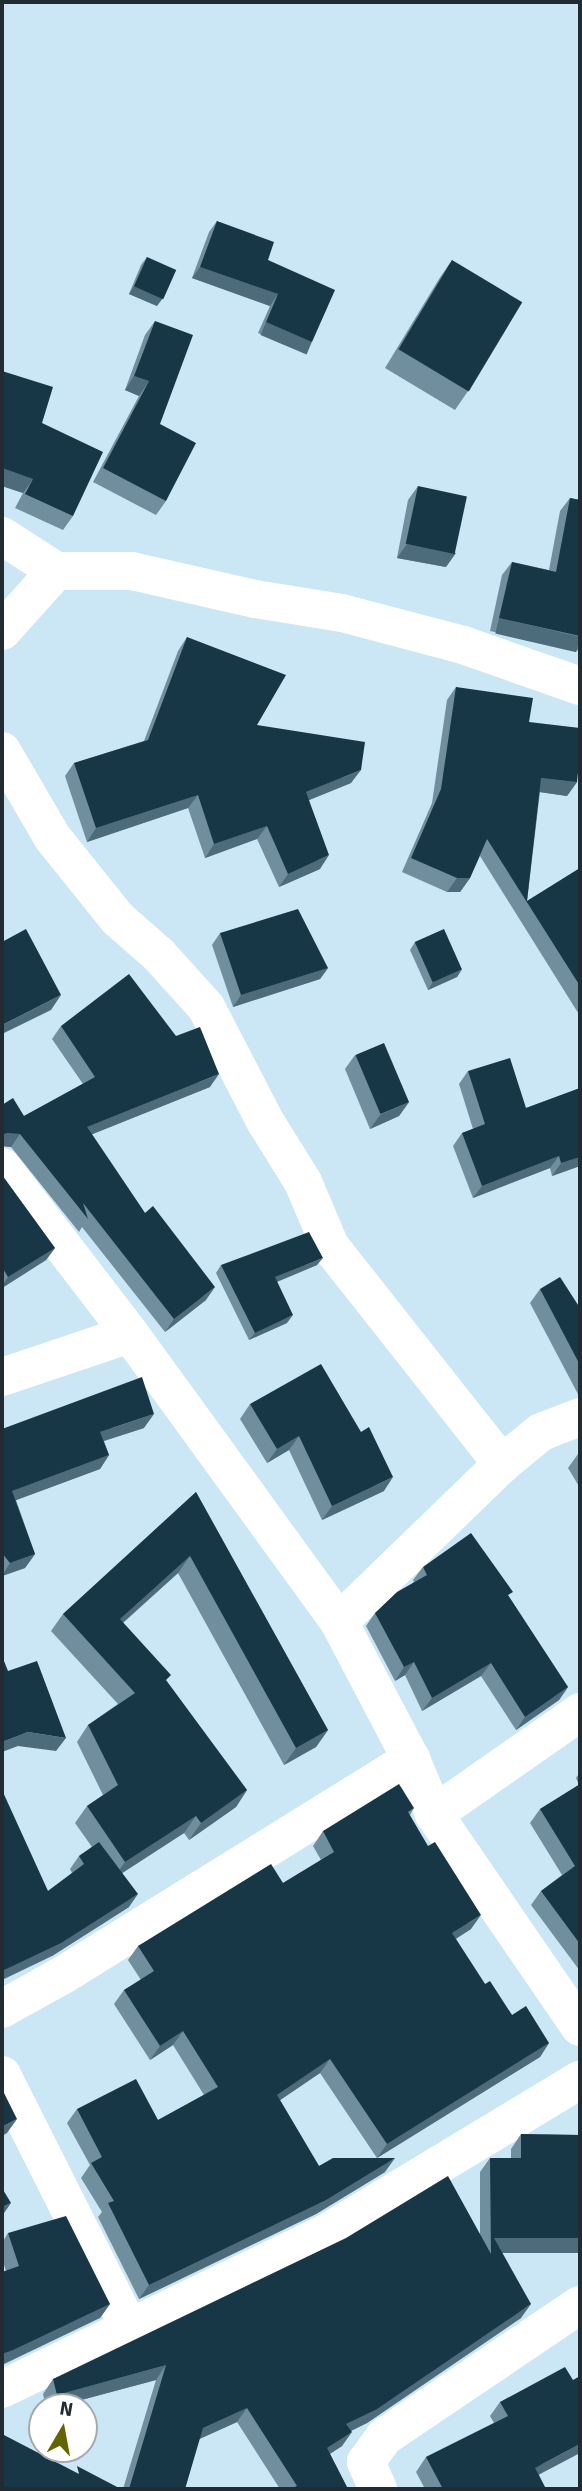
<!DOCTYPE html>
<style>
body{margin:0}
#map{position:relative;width:582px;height:2491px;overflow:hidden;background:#cbe6f5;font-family:Signika,sans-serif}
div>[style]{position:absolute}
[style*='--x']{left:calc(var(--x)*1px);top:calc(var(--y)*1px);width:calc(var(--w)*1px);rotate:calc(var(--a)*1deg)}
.street>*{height:38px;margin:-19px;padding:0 19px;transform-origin:19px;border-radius:19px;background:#fff}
.wall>*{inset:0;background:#718e9e}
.shaded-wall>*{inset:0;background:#4d6b7a;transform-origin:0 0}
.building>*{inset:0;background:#173646;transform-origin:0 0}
span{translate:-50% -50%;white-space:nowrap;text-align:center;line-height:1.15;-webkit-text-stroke:7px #fff;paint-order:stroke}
.frame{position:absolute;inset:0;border:4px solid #212b31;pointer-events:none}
.north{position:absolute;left:28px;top:2393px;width:70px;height:70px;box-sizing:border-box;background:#fff;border:2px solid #a6aaad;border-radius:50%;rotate:10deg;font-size:19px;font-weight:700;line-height:28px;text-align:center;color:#212b31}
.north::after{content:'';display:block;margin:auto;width:24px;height:32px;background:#636500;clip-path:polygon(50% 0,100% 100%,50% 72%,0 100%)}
</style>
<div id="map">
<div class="street">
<div style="--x:2;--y:536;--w:64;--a:32.9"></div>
<div style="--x:56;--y:571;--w:76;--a:0"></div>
<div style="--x:132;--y:571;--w:126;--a:12.8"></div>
<div style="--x:255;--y:599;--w:88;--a:9.1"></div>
<div style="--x:342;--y:613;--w:125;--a:14.8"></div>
<div style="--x:463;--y:645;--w:124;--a:19.3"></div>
<div style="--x:2;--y:631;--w:81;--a:-48"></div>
<div style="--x:2;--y:751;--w:99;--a:59.8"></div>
<div style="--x:52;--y:837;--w:105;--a:51.2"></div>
<div style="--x:118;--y:919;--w:55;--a:41.3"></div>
<div style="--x:159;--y:955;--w:70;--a:47.9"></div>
<div style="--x:206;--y:1007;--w:128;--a:62.6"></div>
<div style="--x:265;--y:1121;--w:72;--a:58.1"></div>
<div style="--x:303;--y:1182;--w:69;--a:67.1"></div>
<div style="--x:330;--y:1246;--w:278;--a:51.7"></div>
<div style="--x:2;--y:1167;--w:210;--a:52.5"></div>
<div style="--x:130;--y:1334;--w:356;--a:54"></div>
<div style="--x:339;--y:1622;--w:155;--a:62.3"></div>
<div style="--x:411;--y:1759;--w:60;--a:67.3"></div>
<div style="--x:434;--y:1814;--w:258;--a:55.6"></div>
<div style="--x:2;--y:1377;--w:135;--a:-18.6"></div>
<div style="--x:339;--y:1622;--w:227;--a:-44.1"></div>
<div style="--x:502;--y:1464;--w:50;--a:-39.4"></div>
<div style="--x:541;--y:1432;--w:42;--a:-21"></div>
<div style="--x:434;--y:1814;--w:178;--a:-34.9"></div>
<div style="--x:2;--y:2009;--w:70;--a:-29.1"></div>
<div style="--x:63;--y:1975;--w:410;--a:-31.8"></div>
<div style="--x:2;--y:2075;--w:282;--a:63.3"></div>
<div style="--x:2;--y:2389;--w:360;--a:-25.7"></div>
<div style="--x:326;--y:2233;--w:297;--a:-31.1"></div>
<div style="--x:378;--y:2489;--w:30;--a:-114"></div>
<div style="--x:366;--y:2462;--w:31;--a:-54"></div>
<div style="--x:384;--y:2437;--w:236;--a:-34"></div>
</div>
<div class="wall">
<div style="clip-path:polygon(217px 221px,268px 260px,304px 353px,258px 333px,270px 306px,192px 278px,209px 232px)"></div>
<div style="clip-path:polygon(147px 257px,157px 306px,129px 294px,141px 265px)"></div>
<div style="clip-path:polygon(452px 260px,468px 391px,455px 410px,385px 368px,439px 279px)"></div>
<div style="clip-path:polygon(155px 321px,160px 424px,166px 501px,156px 515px,93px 482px,139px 396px,125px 390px,145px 335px)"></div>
<div style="clip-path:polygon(2px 371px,42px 423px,73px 516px,63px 530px,15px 508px,23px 493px,2px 486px)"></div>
<div style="clip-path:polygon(418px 486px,446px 567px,397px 558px,408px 500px)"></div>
<div style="clip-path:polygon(570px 498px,580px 500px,580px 651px,490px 631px,502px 575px,512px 562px,549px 570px,560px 511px)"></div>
<div style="clip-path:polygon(187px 637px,257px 725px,351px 783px,309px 800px,320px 869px,279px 887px,257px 839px,205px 858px,188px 808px,87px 842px,65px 776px,74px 763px,144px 741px,178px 651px)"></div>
<div style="clip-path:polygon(456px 687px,529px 722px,577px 782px,567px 796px,540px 792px,527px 901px,580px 868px,580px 1016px,480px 856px,470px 878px,460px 892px,447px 892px,402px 872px,432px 803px,447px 700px)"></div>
<div style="clip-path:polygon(220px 933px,328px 968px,320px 979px,233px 1007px,212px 945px)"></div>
<div style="clip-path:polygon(415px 942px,462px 969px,457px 977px,428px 990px,410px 950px)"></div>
<div style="clip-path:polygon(61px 1026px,210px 1087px,92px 1134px,145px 1213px,206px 1300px,165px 1332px,82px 1227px,79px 1232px,11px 1147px,2px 1146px,2px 1105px,24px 1116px,83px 1084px,52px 1039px)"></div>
<div style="clip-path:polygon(355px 1055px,409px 1102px,399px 1116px,370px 1129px,345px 1069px)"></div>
<div style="clip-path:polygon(468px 1071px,526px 1108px,580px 1088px,580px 1166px,552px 1176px,550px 1168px,473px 1198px,453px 1146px,462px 1133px,473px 1129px,459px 1084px)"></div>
<div style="clip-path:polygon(2px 1175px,55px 1248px,46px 1260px,2px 1288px)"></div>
<div style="clip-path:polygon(221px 1265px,317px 1265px,277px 1282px,287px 1323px,249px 1340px,216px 1273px)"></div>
<div style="clip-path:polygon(540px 1289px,580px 1308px,580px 1396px,579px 1396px,530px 1303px)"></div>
<div style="clip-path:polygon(250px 1404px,384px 1491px,322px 1520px,289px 1450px,267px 1463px,240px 1419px)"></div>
<div style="clip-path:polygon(144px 1428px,104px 1441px,109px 1455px,100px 1469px,16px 1500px,35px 1554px,25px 1568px,2px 1576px,2px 1429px)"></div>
<div style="clip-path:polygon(580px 1452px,580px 1488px,568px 1468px,578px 1454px)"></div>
<div style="clip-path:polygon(196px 1492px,328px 1730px,316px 1747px,284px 1765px,178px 1573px,123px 1623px,247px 1790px,236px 1807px,189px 1840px,184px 1833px,122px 1873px,129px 1907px,52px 1956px,48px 1891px,72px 1873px,70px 1869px,79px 1856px,92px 1847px,75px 1823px,87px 1806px,103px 1795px,77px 1742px,88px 1725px,118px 1704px,51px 1631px,63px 1614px)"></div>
<div style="clip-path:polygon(423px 1567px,509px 1597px,568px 1687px,559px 1700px,516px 1730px,481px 1676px,422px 1711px,405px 1675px,395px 1681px,366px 1626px,375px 1613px,414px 1582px,413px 1580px)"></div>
<div style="clip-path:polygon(580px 1772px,580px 1971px,531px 1905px,541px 1891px,562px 1875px,530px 1823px,540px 1809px,579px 1785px,576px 1778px)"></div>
<div style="clip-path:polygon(evenodd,414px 1808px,410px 1815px,471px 1929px,456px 1939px,485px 1984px,512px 2015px,549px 2043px,540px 2057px,377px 2158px,385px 2172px,316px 2214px,139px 2299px,98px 2217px,102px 2212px,81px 2178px,90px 2165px,67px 2123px,77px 2109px,158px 2120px,204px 2095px,173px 2045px,150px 2060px,114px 2004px,124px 1990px,141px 1980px,128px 1960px,138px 1946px,283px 1883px,321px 1860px,313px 1846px,323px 1831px,414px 1808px,320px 2073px,377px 2158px,319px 2166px,280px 2100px,320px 2073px)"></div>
<div style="clip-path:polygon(521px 2134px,580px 2135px,580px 2253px,502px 2253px,521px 2318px,367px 2423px,351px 2431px,342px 2446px,330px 2454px,348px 2489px,280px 2489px,237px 2422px,199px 2439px,185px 2489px,123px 2489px,156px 2380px,55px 2407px,46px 2407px,43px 2394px,53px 2379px,480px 2235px,480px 2172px,490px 2158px,511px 2158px,511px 2149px)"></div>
<div style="clip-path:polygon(8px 2233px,110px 2304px,100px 2318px,6px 2271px,2px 2258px,2px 2243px)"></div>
<div style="clip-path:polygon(573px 2380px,539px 2475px,546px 2489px,425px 2489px,416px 2472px,426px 2457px,494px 2423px,490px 2416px,500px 2402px)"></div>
</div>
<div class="shaded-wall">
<div style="clip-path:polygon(200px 267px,278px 294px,270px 306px,192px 278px)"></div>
<div style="clip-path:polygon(134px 286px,163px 298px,157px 306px,129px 294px)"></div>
<div style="left:266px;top:322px;width:50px;height:14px;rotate:23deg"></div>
<div style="clip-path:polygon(134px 376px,149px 381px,139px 396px,125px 390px)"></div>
<div style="clip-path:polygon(2px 468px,33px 479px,23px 493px,2px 486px)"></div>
<div style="clip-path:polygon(407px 544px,456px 553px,446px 567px,397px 558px)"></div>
<div style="left:499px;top:618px;width:83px;height:16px;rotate:13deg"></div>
<div style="clip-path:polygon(361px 770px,351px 783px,297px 805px,306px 792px)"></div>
<div style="clip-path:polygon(541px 778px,577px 782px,567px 796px,532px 791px)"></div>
<div style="clip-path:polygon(198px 795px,188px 808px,87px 842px,96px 828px)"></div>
<div style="clip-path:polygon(267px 826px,257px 839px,205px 858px,214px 844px)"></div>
<div style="clip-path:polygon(329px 855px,320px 869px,279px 887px,288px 874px)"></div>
<div style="clip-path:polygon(457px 878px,470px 878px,460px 892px,447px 892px)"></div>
<div style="clip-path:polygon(328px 968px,320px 979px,233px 1007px,241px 995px)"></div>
<div style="clip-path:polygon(462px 969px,457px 977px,428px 990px,433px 982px)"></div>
<div style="clip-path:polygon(61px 995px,51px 1010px,2px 1034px,2px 1025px)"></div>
<div style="clip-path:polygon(219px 1074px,210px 1087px,78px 1140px,87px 1127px)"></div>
<div style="clip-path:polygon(409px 1102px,399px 1116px,370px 1129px,380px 1115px)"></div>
<div style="clip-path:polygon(7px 1133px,20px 1134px,11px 1147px,2px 1146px,2px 1135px)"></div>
<div style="clip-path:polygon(559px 1156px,550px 1168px,473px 1198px,482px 1186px)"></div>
<div style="clip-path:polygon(580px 1157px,580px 1166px,552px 1176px,561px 1163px)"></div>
<div style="clip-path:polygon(55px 1248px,46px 1260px,2px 1288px,2px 1286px,8px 1277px)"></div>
<div style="clip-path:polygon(323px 1258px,317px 1265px,269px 1285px,275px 1277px)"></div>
<div style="clip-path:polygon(215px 1287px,206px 1300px,165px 1332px,174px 1319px)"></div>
<div style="clip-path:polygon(293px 1315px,287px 1323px,249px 1340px,255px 1333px)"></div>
<div style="clip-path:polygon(154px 1414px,144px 1428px,91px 1445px,100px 1432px)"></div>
<div style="clip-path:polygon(299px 1436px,289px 1450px,267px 1463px,277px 1449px)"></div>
<div style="clip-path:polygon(109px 1455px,100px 1469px,3px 1505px,12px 1491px)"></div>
<div style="clip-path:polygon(393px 1477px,384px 1491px,322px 1520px,332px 1506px)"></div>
<div style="clip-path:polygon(35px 1554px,25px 1568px,2px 1576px,10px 1563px)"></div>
<div style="clip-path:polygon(190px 1556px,178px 1573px,108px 1636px,120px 1619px)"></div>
<div style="clip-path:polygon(414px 1662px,405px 1675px,395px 1681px,404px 1667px)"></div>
<div style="clip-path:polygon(491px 1663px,481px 1676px,422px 1711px,432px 1698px)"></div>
<div style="clip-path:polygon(568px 1687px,559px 1700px,516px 1730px,525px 1717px)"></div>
<div style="clip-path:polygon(328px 1730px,316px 1747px,284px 1765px,296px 1748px)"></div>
<div style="clip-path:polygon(28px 1732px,66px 1738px,56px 1751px,18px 1746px,2px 1752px,2px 1742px)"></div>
<div style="clip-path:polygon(247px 1790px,236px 1807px,189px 1840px,201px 1823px)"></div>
<div style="clip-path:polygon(196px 1816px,184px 1833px,113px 1879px,125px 1862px)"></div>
<div style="clip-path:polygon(138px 1894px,129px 1907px,52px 1956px,2px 1980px,2px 1971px)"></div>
<div style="clip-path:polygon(481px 1915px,471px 1929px,442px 1947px,452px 1933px)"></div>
<div style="clip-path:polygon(183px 2031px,173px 2045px,150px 2060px,160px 2046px)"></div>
<div style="clip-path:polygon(549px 2043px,540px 2057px,377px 2158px,387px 2144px)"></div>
<div style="clip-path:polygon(330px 2059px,320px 2073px,267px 2109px,277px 2095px)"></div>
<div style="clip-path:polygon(17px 2119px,7px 2133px,2px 2136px,2px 2127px)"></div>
<div style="clip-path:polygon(395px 2158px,385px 2172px,316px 2214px,139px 2299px,149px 2285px)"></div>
<div style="clip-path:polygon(11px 2203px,2px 2216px,2px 2207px)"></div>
<div style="left:494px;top:2238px;width:86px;height:15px"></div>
<div style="clip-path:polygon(110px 2304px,100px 2318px,2px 2365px,2px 2354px)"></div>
<div style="clip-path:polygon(531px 2304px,521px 2318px,367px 2423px,336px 2438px,346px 2424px)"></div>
<div style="clip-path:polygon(166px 2365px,156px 2380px,55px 2407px,49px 2407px,57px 2395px)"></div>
<div style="clip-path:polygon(247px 2408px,237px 2422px,193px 2442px,203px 2428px)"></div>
<div style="clip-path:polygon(352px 2432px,342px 2446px,317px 2462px,327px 2448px)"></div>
<div style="clip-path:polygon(580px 2444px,580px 2453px,525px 2482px,535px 2468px)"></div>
</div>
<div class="building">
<div style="clip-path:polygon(217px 221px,274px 242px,268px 260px,335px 290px,312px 342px,266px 322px,278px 294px,200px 267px)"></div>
<div style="left:147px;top:257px;width:32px;height:32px;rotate:24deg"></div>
<div style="left:452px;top:260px;width:82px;height:104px;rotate:31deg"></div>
<div style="clip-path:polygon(155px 321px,193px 335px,160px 424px,196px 443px,166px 501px,103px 468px,149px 381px,134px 376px)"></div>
<div style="clip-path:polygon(2px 371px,53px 387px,42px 423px,103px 452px,73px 516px,25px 494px,33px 479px,2px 468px)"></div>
<div style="left:418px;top:486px;width:50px;height:59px;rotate:12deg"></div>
<div style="clip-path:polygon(570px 498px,580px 500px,580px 636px,499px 618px,512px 562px,556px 572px)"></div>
<div style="clip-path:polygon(187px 637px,286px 675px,257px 725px,365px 742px,361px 770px,306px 792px,329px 855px,288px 874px,267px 826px,214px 844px,198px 795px,96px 828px,74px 763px,148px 740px)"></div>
<div style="clip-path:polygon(456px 687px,533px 698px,529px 722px,580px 728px,580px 753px,577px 782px,541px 778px,527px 901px,580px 868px,580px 986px,487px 839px,470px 878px,457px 878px,411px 858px,441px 789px)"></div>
<div style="clip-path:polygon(298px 909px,328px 968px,241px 995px,220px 933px)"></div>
<div style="clip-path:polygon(26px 929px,61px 995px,2px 1025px,2px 942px)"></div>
<div style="left:444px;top:929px;width:44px;height:32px;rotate:66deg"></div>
<div style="clip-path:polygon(129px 974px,176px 1036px,200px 1027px,219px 1074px,87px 1127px,145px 1213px,153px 1206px,215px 1287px,174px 1319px,83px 1203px,88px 1219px,20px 1134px,7px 1133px,2px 1135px,2px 1105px,13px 1098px,24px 1116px,95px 1077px,61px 1026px)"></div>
<div style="left:384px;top:1043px;width:64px;height:31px;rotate:67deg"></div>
<div style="clip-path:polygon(510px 1058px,526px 1108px,580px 1088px,580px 1157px,561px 1163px,559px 1156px,482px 1186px,462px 1133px,485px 1124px,468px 1071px)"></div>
<div style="clip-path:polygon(2px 1175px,55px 1248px,8px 1277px,2px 1267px)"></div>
<div style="clip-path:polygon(309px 1232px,323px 1258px,275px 1277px,293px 1315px,255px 1333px,221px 1265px)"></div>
<div style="clip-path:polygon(560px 1277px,580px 1308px,580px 1365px,540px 1289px)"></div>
<div style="clip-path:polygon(321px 1364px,361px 1432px,369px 1427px,393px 1477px,332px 1506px,299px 1436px,277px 1449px,250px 1404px)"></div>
<div style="clip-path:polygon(142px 1377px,154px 1414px,100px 1432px,109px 1455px,12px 1491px,35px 1554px,10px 1563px,2px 1553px,2px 1429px)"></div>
<div style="clip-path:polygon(196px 1492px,328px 1730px,296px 1748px,190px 1556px,120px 1619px,171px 1675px,166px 1680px,247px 1790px,201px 1823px,196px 1816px,125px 1862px,87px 1806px,118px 1785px,88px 1725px,135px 1693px,63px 1614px)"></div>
<div style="clip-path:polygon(471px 1533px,513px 1592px,508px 1595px,568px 1687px,525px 1717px,491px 1663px,432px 1698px,414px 1662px,404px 1667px,375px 1613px,397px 1592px,427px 1575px,423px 1567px)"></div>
<div style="clip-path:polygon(2px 1656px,8px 1671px,37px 1661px,66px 1738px,28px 1732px,2px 1742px)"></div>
<div style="clip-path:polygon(399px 1784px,414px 1808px,408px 1812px,428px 1846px,435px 1842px,481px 1915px,452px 1933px,485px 1984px,490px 1981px,512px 2015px,526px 2006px,549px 2043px,387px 2144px,330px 2059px,277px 2095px,319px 2166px,333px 2158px,395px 2158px,326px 2200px,149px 2285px,108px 2203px,114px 2201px,91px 2163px,102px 2157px,77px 2109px,136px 2079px,158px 2120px,218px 2087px,183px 2031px,160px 2046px,124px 1990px,154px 1971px,138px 1946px,271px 1864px,283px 1883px,334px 1852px,323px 1831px)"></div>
<div style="clip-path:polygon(580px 1784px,580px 1944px,541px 1891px,575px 1866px,540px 1809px)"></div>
<div style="clip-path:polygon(2px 1790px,48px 1891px,84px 1864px,79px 1856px,99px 1842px,138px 1894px,61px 1943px,2px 1971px)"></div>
<div style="clip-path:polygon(2px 2089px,17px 2119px,2px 2127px)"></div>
<div style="clip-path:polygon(521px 2134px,580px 2135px,580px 2238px,494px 2238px,531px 2304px,377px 2409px,346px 2424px,352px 2432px,327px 2448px,348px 2489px,290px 2489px,297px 2486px,247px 2408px,203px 2428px,185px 2489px,129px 2489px,166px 2365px,57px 2395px,53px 2379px,346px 2238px,448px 2176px,491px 2254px,490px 2158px,521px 2158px)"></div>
<div style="clip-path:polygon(2px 2188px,11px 2203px,2px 2207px)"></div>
<div style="clip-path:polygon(66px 2216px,110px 2304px,13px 2350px,2px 2354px,2px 2272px,19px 2266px,8px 2233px)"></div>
<div style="clip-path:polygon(565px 2367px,573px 2380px,580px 2376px,580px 2444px,535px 2468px,546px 2489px,443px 2489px,426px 2457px,508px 2416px,500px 2402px)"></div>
<div style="clip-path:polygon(2px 2434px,79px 2474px,77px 2466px,121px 2489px,2px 2489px)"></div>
</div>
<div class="frame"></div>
<div class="north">N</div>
</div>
